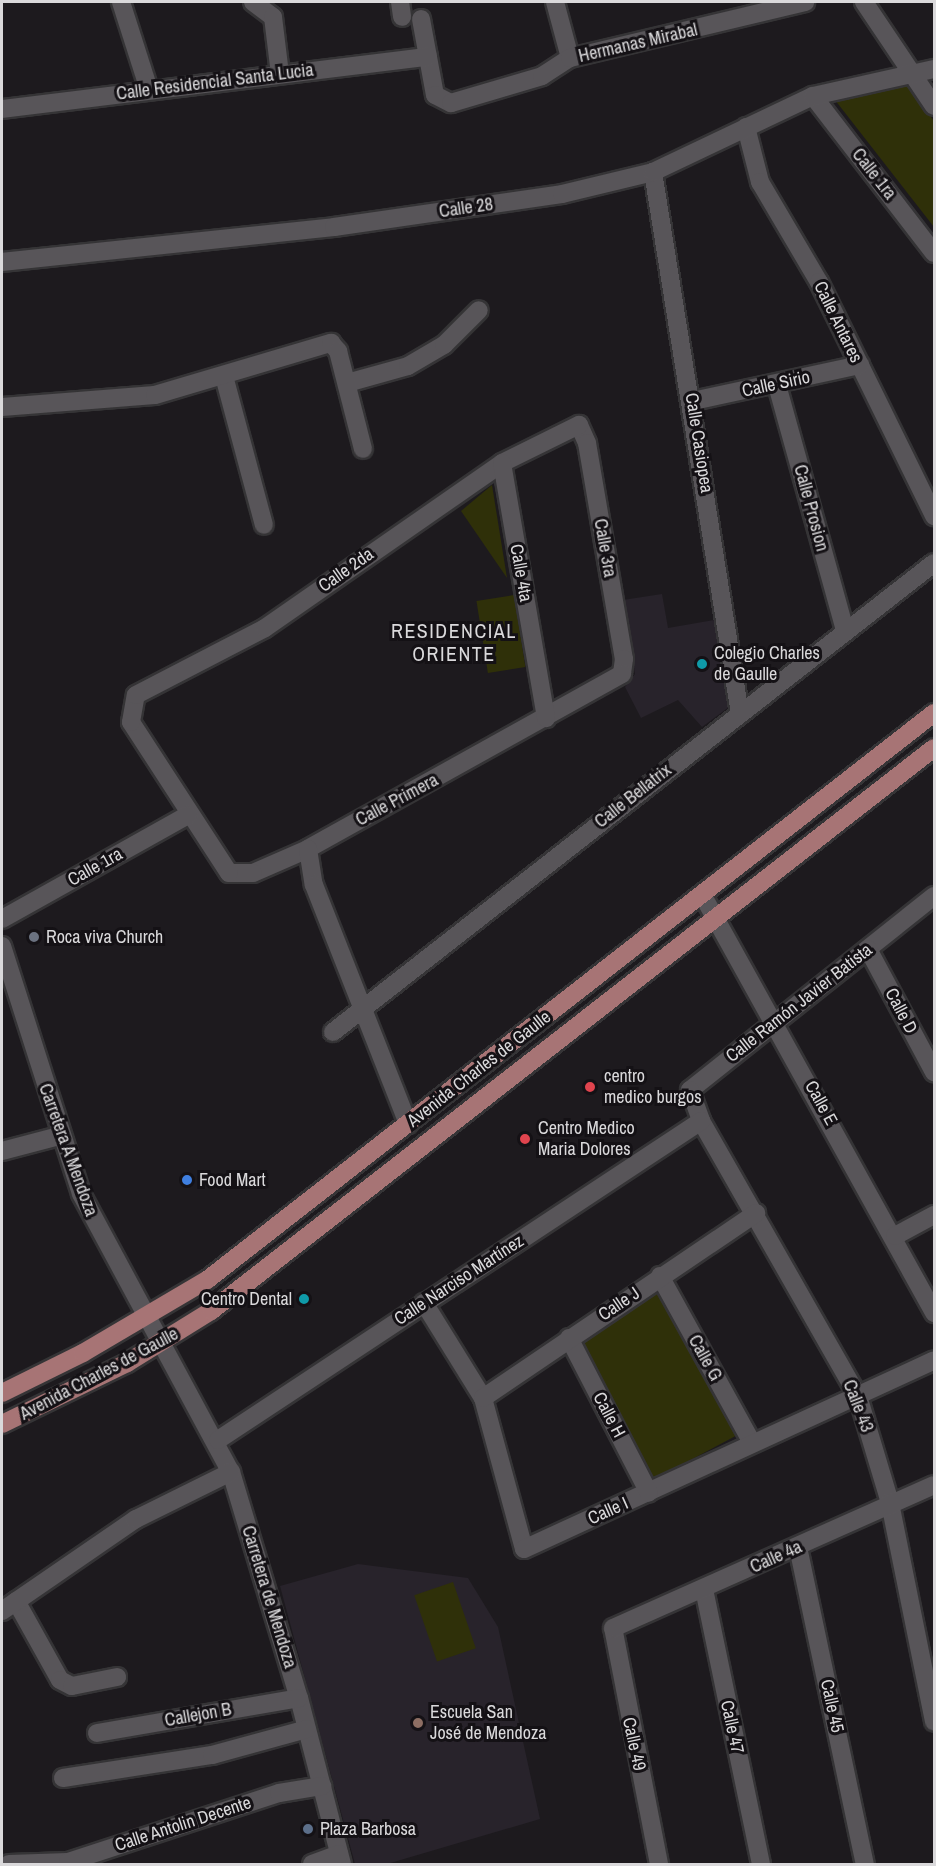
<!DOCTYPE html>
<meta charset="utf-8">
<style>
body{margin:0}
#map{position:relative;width:936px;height:1866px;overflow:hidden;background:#1d1a1e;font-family:"Archivo Narrow",sans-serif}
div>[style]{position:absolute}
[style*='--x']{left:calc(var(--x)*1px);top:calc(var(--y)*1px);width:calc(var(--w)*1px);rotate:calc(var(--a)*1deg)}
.built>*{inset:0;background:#28232b}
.green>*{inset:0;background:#2f3009;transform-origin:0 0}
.roads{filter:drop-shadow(2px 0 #353436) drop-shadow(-2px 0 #353436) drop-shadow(0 2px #353436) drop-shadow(0 -2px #353436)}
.minor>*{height:18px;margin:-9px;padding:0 9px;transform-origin:9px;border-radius:9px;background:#585559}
.major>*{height:18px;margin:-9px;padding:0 9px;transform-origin:9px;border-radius:9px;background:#a77475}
.dots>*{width:16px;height:16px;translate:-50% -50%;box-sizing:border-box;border:3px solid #141115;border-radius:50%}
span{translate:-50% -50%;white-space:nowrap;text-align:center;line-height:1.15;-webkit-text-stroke:6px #141115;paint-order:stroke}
.street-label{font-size:18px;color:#dad9db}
.poi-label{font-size:18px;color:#dad9db}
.left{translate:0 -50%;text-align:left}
.right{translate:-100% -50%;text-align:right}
.neighbourhood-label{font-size:20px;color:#dad9db;letter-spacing:1.5px}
.frame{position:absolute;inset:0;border:3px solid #dad9db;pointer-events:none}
</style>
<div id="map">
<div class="built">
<div style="clip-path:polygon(662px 594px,668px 628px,714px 620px,729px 707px,702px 727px,678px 700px,641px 718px,625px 687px,635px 674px,623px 600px)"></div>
<div style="clip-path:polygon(358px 1564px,468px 1578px,498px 1627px,540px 1819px,387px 1864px,355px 1864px,280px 1586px)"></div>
</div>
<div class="green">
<div style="clip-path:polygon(907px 85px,934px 121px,934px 227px,835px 100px)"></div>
<div style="clip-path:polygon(492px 485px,507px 578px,461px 511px)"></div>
<div style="left:514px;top:595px;width:73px;height:38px;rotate:81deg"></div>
<div style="left:659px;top:1291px;width:164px;height:93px;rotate:62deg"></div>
<div style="left:453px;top:1582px;width:70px;height:41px;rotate:71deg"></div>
</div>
<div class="roads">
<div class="minor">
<div style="--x:121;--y:2;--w:92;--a:72.3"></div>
<div style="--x:253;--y:2;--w:25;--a:37"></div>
<div style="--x:273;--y:17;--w:57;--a:83"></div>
<div style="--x:400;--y:2;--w:15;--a:82"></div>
<div style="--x:555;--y:2;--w:58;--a:75"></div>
<div style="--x:864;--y:2;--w:125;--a:56.1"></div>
<div style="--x:421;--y:19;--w:77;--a:79.6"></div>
<div style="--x:435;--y:95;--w:18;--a:27"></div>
<div style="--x:451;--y:103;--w:95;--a:-16.5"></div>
<div style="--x:542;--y:76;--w:33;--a:-33"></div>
<div style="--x:570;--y:58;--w:242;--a:-13.4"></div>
<div style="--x:813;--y:96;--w:198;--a:52.4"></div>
<div style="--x:2;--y:109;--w:429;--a:-7"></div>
<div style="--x:746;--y:127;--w:57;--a:75.7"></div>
<div style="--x:760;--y:182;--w:116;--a:59.5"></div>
<div style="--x:819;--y:282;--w:261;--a:63.8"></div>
<div style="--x:653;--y:172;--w:549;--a:80.88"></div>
<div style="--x:2;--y:262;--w:334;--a:-6"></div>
<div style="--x:334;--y:227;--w:230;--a:-8.2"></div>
<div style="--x:562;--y:194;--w:94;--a:-13.6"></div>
<div style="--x:653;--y:172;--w:177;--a:-25.4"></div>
<div style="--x:813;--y:96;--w:124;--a:-12.6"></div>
<div style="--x:224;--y:376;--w:154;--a:75"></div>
<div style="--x:347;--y:383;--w:63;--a:-15.6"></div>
<div style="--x:408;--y:366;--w:42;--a:-30.3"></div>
<div style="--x:444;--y:345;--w:49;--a:-45"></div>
<div style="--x:777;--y:385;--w:255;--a:74.5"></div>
<div style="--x:693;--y:401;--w:171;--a:-12.2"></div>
<div style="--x:2;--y:407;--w:153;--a:-4.5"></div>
<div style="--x:155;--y:395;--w:184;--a:-16.5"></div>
<div style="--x:331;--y:343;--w:11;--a:49"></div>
<div style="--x:338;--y:351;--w:101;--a:75.7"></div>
<div style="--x:579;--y:425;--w:20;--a:66"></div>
<div style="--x:587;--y:443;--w:219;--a:80.3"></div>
<div style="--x:624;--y:659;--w:15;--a:98"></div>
<div style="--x:622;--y:674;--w:359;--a:150.9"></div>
<div style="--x:308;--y:849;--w:60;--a:156.4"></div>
<div style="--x:253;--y:873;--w:24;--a:180"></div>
<div style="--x:229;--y:873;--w:180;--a:-123"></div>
<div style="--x:131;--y:722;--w:27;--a:-80"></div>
<div style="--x:136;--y:695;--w:145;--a:-27.4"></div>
<div style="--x:265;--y:628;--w:289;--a:-34.8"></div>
<div style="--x:502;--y:463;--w:86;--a:-26.3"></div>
<div style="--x:502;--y:463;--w:259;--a:80.2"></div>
<div style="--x:308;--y:849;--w:36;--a:81"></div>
<div style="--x:314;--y:885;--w:257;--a:68.5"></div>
<div style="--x:703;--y:896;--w:477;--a:61"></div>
<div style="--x:934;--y:896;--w:312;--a:141.5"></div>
<div style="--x:690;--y:1090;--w:33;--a:70"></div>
<div style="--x:701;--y:1121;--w:317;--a:60.3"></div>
<div style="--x:858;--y:1396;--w:112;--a:73.3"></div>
<div style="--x:890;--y:1503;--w:223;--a:78.6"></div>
<div style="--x:2;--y:919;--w:213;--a:-29.2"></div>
<div style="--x:2;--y:946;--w:260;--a:72.3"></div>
<div style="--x:81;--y:1194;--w:316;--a:61.7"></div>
<div style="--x:231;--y:1472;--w:236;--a:73.3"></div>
<div style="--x:299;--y:1698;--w:171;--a:75.5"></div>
<div style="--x:868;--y:949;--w:140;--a:61.8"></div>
<div style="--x:333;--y:1032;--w:762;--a:-37.97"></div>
<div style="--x:2;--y:1151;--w:59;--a:-14.7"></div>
<div style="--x:895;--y:1236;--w:44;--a:-28.3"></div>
<div style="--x:660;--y:1276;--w:188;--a:61.1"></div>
<div style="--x:424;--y:1303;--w:112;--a:58.2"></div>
<div style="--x:483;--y:1398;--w:156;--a:74.8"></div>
<div style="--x:524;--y:1549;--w:451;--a:-24.7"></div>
<div style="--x:569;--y:1338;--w:174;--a:62.7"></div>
<div style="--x:483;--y:1398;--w:330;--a:-34.1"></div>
<div style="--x:218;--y:1440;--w:579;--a:-33.44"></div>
<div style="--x:798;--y:1547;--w:324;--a:78.1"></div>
<div style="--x:704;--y:1589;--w:281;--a:78.3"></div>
<div style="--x:16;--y:1601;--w:90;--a:60.9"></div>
<div style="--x:60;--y:1680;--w:13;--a:27"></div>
<div style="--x:72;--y:1686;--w:46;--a:-11.3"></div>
<div style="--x:2;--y:1611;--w:163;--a:-34.5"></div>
<div style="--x:136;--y:1519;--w:106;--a:-26.3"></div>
<div style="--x:97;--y:1733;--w:205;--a:-9.8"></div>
<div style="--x:63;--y:1778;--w:151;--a:-8.8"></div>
<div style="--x:212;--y:1755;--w:98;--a:-15.3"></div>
<div style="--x:9;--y:1864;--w:59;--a:-1.9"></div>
<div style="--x:68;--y:1862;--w:222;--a:-18.1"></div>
<div style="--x:279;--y:1793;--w:44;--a:-9.2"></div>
<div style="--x:312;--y:1864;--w:29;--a:-20"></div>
<div style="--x:659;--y:1864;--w:240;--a:-101"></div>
<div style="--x:613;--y:1628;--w:351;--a:-24"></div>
</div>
<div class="major">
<div style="--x:2;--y:1393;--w:90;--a:-26.3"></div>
<div style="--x:83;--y:1353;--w:144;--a:-30.5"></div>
<div style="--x:207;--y:1280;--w:922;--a:-37.95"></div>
<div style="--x:2;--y:1424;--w:139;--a:-26"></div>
<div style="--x:127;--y:1363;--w:99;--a:-31.8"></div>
<div style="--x:211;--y:1311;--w:916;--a:-37.91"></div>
</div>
</div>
<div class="dots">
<div style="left:702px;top:664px;background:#0f9aa8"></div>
<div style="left:34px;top:937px;background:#6b7280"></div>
<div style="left:590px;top:1087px;background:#e0444e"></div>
<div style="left:525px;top:1139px;background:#e0444e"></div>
<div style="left:187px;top:1180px;background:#3f7fe0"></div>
<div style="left:304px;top:1299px;background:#0f9aa8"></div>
<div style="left:418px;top:1723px;background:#8d6e63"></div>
<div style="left:308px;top:1829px;background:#5c6f8a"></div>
</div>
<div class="street-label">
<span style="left:638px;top:43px;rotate:-13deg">Hermanas Mirabal</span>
<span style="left:215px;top:82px;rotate:-7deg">Calle Residencial Santa Lucia</span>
<span style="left:874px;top:174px;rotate:52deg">Calle 1ra</span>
<span style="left:466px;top:208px;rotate:-8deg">Calle 28</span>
<span style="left:838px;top:322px;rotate:64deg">Calle Antares</span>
<span style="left:776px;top:384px;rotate:-12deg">Calle Sirio</span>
<span style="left:699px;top:443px;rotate:81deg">Calle Casiopea</span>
<span style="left:811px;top:508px;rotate:75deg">Calle Prosion</span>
<span style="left:605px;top:548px;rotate:80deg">Calle 3ra</span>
<span style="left:346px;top:570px;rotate:-35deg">Calle 2da</span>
<span style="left:521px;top:573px;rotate:80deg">Calle 4ta</span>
<span style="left:633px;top:796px;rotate:-38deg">Calle Bellatrix</span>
<span style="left:397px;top:800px;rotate:-28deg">Calle Primera</span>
<span style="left:95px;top:867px;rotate:-29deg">Calle 1ra</span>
<span style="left:799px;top:1003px;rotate:-38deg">Calle Ramón Javier Batista</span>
<span style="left:901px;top:1011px;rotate:62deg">Calle D</span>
<span style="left:479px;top:1069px;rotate:-38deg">Avenida Charles de Gaulle</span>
<span style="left:821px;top:1103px;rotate:61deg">Calle E</span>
<span style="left:68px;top:1150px;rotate:70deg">Carretera A Mendoza</span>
<span style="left:459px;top:1280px;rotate:-33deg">Calle Narciso Martínez</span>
<span style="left:619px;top:1304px;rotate:-34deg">Calle J</span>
<span style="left:705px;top:1358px;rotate:61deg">Calle G</span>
<span style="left:99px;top:1374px;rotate:-28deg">Avenida Charles de Gaulle</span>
<span style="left:858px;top:1406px;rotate:69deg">Calle 43</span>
<span style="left:609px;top:1415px;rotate:62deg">Calle H</span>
<span style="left:608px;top:1511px;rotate:-24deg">Calle I</span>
<span style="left:776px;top:1557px;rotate:-24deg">Calle 4a</span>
<span style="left:269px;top:1597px;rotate:73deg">Carretera de Mendoza</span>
<span style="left:832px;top:1706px;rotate:78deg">Calle 45</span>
<span style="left:198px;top:1715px;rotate:-10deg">Callejon B</span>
<span style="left:732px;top:1727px;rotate:78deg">Calle 47</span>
<span style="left:634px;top:1744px;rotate:78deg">Calle 49</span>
<span style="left:183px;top:1824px;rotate:-18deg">Calle Antolin Decente</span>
</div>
<div class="poi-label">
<span class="left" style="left:714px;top:664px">Colegio Charles<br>de Gaulle</span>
<span class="left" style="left:46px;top:937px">Roca viva Church</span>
<span class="left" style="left:604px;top:1087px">centro<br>medico burgos</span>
<span class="left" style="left:538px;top:1139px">Centro Medico<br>Maria Dolores</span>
<span class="left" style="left:199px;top:1180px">Food Mart</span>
<span class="right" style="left:292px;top:1299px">Centro Dental</span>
<span class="left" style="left:430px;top:1723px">Escuela San<br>José de Mendoza</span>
<span class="left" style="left:320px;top:1829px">Plaza Barbosa</span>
</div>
<div class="neighbourhood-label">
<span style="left:454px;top:642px">RESIDENCIAL<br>ORIENTE</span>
</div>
<div class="frame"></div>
</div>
